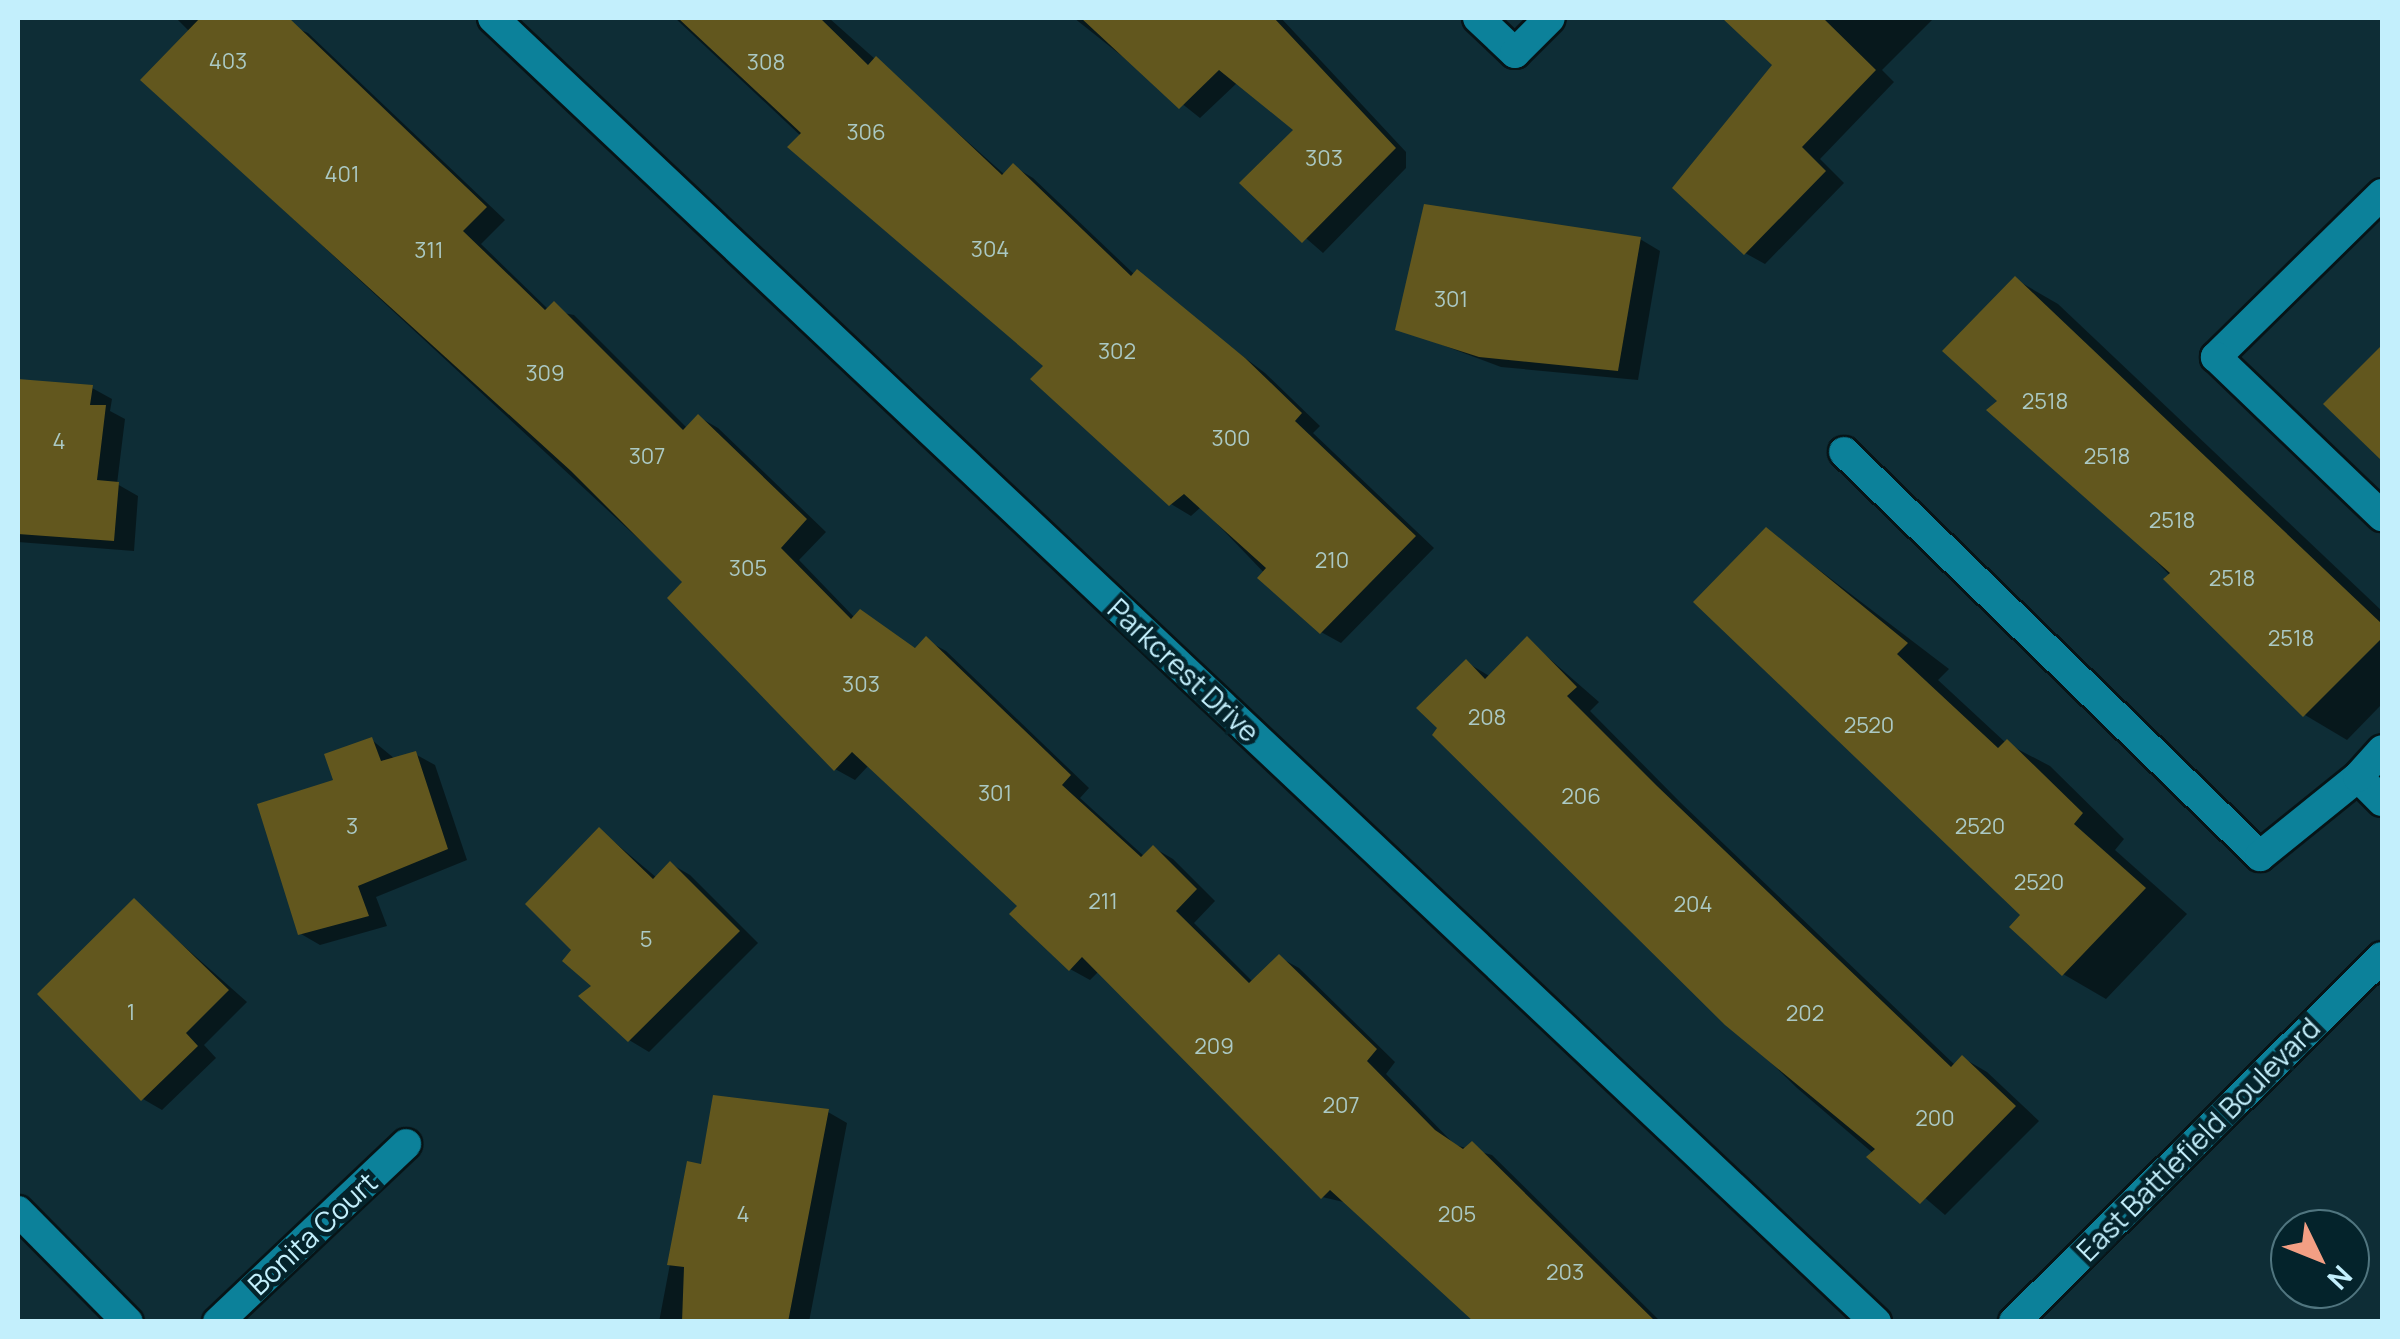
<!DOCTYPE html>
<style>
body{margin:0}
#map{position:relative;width:2400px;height:1339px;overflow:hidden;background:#0e2d36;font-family:Manrope,sans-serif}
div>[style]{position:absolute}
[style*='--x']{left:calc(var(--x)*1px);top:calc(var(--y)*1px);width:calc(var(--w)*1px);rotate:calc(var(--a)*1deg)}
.shadow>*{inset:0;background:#0007}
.building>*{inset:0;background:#62571e}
.roads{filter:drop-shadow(2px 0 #071417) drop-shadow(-2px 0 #071417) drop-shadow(0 2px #071417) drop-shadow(0 -2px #071417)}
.minor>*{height:30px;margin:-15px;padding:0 15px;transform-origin:15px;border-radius:15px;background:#0c819a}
span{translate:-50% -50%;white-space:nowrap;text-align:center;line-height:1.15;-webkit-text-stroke:9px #04232b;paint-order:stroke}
.number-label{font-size:22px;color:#abc9c4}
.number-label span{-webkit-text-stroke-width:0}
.street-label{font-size:28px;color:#c3effc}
.frame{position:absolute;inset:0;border:20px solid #c3effc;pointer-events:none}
.north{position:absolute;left:2270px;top:1209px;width:100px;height:100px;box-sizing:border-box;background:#04232b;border:2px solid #50757f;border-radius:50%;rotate:133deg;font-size:28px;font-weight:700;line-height:40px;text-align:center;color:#c3effc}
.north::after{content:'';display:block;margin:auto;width:35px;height:45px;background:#f39f84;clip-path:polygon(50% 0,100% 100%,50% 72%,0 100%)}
</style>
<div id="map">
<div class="shadow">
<div style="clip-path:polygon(176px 18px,273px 18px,308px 33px,505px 220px,481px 244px,549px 310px,574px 315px,688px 429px,699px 417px,718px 428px,826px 532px,799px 560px,855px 618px,917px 649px,926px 640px,946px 651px,1089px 788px,1080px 798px,1145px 857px,1154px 848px,1173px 859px,1215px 901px,1194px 923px,1253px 982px,1279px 957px,1299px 968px,1395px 1062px,1386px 1074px,1455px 1145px,1492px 1155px,1661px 1322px,1477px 1322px,1348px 1203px,1322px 1197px,1100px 970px,1090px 980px,1070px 969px,1021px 906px,869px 765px,855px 780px,835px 769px,685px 582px,144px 80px,190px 32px)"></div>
<div style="clip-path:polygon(675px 18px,829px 18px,1005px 175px,1013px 166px,1033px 178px,1135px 275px,1265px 373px,1320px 426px,1313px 433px,1434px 548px,1341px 643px,1321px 632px,1201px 507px,1191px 516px,1171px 504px,1046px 366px)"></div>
<div style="clip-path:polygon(1074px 18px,1281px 18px,1406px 152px,1406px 168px,1323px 253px,1243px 183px,1296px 129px,1238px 82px,1200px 118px)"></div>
<div style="clip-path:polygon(1745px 18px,1934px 18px,1882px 70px,1894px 82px,1820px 159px,1844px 183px,1765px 264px,1745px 253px,1775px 65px,1735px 27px)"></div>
<div style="clip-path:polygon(1640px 239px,1660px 251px,1638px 380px,1501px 367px,1397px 328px)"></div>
<div style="clip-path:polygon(2015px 279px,2058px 304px,2382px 611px,2382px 704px,2347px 740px,2305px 715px,2001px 401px)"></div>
<div style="clip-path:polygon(2382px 349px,2382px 458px,2327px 404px)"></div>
<div style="clip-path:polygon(18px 382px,92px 388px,112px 399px,110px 411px,125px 419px,117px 484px,138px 496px,134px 551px,18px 542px)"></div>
<div style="clip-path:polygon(1767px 530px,1949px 669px,1938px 680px,2006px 743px,2050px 766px,2124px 839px,2115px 850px,2187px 914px,2106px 999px,2063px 974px)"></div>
<div style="clip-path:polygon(1528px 640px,1599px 702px,1590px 711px,1681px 803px,1956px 1066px,1963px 1058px,1987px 1072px,2039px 1121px,1945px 1215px,1797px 1088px,1436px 735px,1466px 662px,1491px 677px)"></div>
<div style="clip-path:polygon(372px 740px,395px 759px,415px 754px,435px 765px,467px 860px,376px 897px,387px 926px,320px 945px,301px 934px,336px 781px)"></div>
<div style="clip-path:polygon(600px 830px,657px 878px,671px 864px,690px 875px,758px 943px,649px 1052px,629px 1040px,575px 950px)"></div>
<div style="clip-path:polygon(134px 902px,247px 1002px,204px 1045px,216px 1058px,162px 1110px,143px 1099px)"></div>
<div style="clip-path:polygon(828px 1112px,847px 1123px,809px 1322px,659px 1322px,689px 1164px,703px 1167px)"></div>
</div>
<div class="building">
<div style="clip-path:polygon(200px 18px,289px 18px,487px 207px,463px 231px,545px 310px,554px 301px,683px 430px,698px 414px,807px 519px,781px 548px,851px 619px,860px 609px,915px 648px,926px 636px,1071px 775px,1062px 785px,1141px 857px,1153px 845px,1197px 889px,1176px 911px,1249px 983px,1279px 954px,1377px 1049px,1367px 1061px,1435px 1130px,1463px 1149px,1472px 1141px,1656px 1322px,1474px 1322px,1330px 1190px,1321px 1199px,1082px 957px,1069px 971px,1009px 914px,1017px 906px,852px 752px,834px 771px,667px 598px,682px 582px,571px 471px,140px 80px)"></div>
<div style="clip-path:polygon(678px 18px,820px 18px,868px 65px,876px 56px,1002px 175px,1013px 163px,1131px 276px,1137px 269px,1245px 358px,1302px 413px,1295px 421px,1416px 536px,1320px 634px,1257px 578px,1266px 568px,1184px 494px,1169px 506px,1030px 379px,1043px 366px,787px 147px,801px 133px)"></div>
<div style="clip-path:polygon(1081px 18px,1274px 18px,1396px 148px,1302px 243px,1239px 183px,1293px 130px,1219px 70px,1179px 109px)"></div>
<div style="clip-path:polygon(1722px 18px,1823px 18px,1876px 70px,1802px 147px,1826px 171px,1744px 255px,1672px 188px,1772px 65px)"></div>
<div style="clip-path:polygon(1424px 204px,1641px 237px,1618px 371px,1479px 357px,1395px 330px)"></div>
<div style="clip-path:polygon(2015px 276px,2382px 624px,2382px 638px,2303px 717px,2163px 579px,2170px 573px,1986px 410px,1997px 401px,1942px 351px)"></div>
<div style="clip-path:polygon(2382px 345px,2382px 461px,2323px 404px)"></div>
<div style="clip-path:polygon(18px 379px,93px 385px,90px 405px,106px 405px,97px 480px,119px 482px,114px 541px,18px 534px)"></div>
<div style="clip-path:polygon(1766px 527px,1908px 643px,1897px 654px,1998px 748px,2007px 739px,2083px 813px,2074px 824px,2146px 888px,2062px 976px,2009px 927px,2020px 915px,1693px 602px)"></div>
<div style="clip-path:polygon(1527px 636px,1577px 687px,1567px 696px,1657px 786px,1951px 1067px,1962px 1055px,2016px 1106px,1920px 1204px,1866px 1157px,1875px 1149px,1725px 1025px,1432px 735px,1437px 728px,1416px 708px,1466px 659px,1485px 679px)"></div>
<div style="clip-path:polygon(372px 737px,381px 761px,416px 751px,448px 849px,358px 886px,369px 916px,298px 935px,257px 804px,333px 780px,324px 754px)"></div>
<div style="clip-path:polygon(599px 827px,653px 879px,670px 861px,740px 931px,628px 1042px,578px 996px,591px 986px,562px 961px,571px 950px,525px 904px)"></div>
<div style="clip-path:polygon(134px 898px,229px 990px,186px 1033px,198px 1046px,141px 1101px,37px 994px)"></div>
<div style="clip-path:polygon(713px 1095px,829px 1109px,788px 1322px,682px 1322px,684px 1267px,667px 1265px,687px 1161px,701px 1164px)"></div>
</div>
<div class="roads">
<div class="minor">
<div style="--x:493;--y:18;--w:1901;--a:43.32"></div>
<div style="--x:1478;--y:18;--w:51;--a:43.4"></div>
<div style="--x:1515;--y:53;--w:49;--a:-45"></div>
<div style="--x:2382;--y:194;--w:233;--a:135.5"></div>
<div style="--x:2216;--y:357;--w:230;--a:43.8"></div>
<div style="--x:1844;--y:452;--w:580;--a:44.16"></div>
<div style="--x:2260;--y:856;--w:126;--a:-38.9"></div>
<div style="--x:2358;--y:777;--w:34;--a:45"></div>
<div style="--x:2358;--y:777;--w:36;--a:-48"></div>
<div style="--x:18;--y:1211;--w:156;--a:45.3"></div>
<div style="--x:218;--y:1322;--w:259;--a:-43.4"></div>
<div style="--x:2014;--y:1322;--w:518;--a:-44.77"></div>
</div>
</div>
<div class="number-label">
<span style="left:228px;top:62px">403</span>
<span style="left:766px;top:63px">308</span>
<span style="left:866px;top:133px">306</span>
<span style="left:1324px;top:159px">303</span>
<span style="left:342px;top:175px">401</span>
<span style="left:990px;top:250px">304</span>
<span style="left:429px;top:251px">311</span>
<span style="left:1451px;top:300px">301</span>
<span style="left:1117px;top:352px">302</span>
<span style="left:545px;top:374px">309</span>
<span style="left:2045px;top:402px">2518</span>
<span style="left:1231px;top:439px">300</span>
<span style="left:59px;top:442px">4</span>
<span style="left:647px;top:457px">307</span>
<span style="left:2107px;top:457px">2518</span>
<span style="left:2172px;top:521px">2518</span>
<span style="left:1332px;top:561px">210</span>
<span style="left:748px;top:569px">305</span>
<span style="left:2232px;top:579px">2518</span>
<span style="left:2291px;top:639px">2518</span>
<span style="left:861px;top:685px">303</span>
<span style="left:1487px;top:718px">208</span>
<span style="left:1869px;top:726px">2520</span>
<span style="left:995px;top:794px">301</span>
<span style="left:1581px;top:797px">206</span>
<span style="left:352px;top:827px">3</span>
<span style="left:1980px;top:827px">2520</span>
<span style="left:2039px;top:883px">2520</span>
<span style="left:1103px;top:902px">211</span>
<span style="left:1693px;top:905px">204</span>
<span style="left:646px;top:940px">5</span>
<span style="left:131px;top:1013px">1</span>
<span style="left:1805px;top:1014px">202</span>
<span style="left:1214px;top:1047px">209</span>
<span style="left:1341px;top:1106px">207</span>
<span style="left:1935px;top:1119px">200</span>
<span style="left:743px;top:1215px">4</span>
<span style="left:1457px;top:1215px">205</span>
<span style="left:1565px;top:1273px">203</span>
</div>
<div class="street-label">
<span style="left:1184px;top:670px;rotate:43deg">Parkcrest Drive</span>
<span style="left:2198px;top:1139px;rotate:-45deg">East Battlefield Boulevard</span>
<span style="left:312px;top:1233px;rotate:-43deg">Bonita Court</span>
</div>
<div class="frame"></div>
<div class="north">N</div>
</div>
